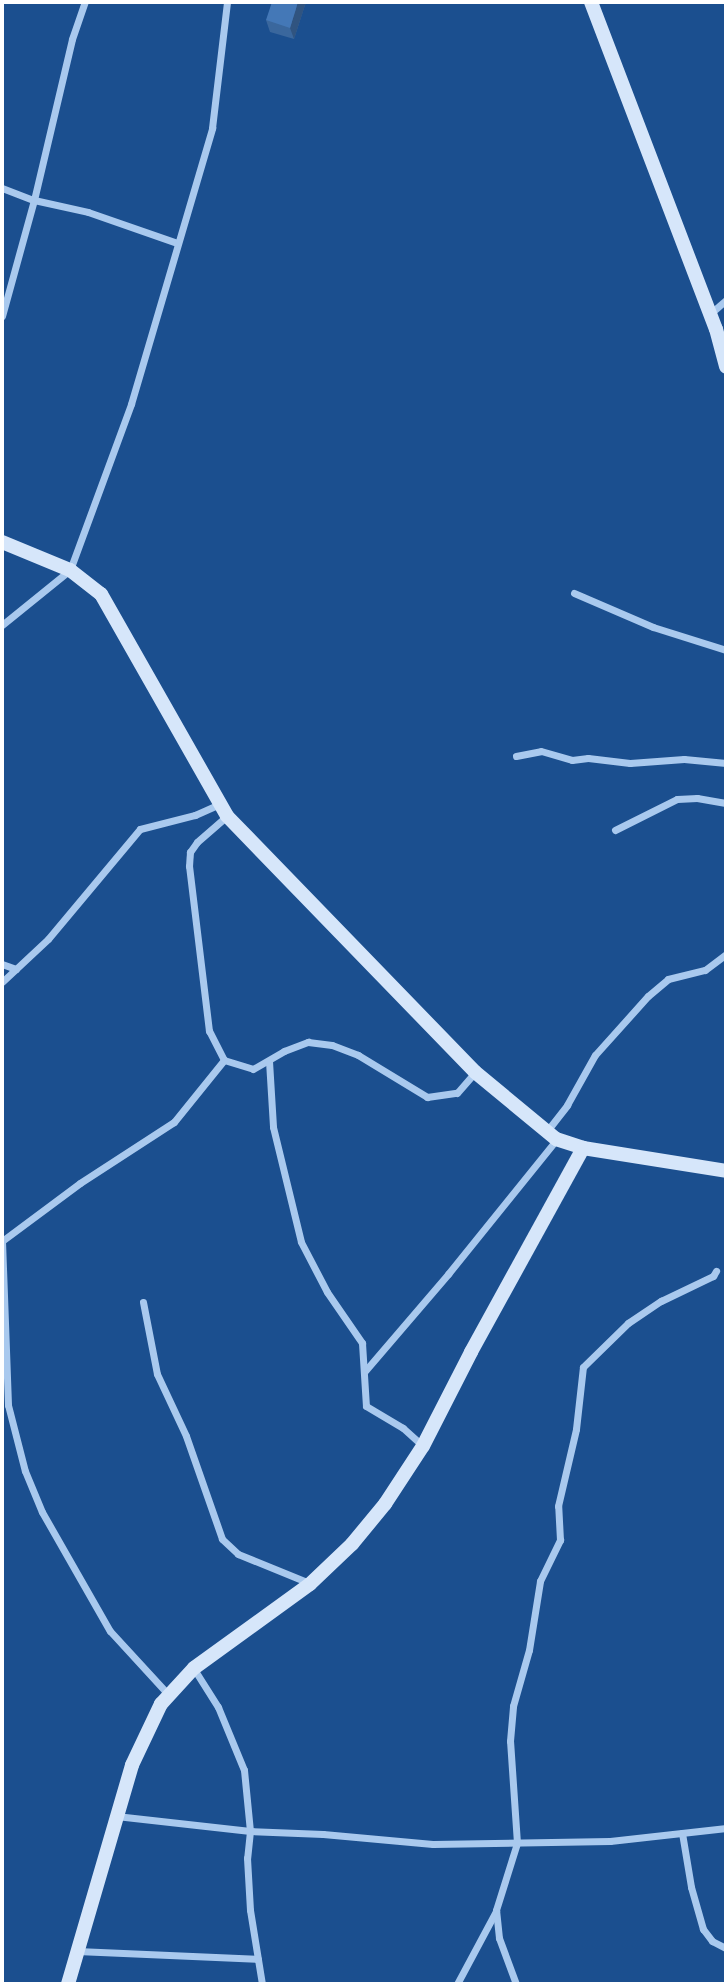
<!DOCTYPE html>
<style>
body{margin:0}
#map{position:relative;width:728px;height:1986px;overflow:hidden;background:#1b4f8f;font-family:Signika,sans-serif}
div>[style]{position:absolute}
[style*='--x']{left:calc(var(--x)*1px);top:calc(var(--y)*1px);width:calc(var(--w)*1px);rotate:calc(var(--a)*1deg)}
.street>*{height:7px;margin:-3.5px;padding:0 3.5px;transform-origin:3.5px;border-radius:3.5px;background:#a9c9ee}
.secondary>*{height:14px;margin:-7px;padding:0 7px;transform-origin:7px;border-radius:7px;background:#d6e6fa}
.wall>*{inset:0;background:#3a679d}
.shaded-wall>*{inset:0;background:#305480}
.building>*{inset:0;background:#4478b7}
span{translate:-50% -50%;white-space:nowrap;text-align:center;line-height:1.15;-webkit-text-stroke:7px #1b4f8f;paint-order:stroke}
.frame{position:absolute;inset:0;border:4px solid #fff;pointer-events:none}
</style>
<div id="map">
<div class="street">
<div style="--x:2;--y:188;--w:34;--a:21"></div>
<div style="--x:34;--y:200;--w:55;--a:12.5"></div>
<div style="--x:88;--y:212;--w:94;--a:19.2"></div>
<div style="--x:711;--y:313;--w:20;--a:-41"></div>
<div style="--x:2;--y:316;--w:120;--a:-74.6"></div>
<div style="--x:34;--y:200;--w:165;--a:-76.7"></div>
<div style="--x:72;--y:39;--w:39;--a:-71"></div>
<div style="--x:574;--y:593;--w:86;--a:23.3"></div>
<div style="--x:653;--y:627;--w:77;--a:17.5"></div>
<div style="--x:2;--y:625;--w:87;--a:-39"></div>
<div style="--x:70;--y:570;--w:177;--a:-69.8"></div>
<div style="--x:131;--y:404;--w:288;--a:-73.6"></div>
<div style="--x:212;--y:128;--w:127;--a:-83.2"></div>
<div style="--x:516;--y:756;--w:25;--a:-11"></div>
<div style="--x:541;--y:751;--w:32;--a:16"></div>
<div style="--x:572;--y:760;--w:16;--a:-7"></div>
<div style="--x:588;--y:758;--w:42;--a:6.8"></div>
<div style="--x:630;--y:763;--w:54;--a:-4.2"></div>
<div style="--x:684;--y:759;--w:42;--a:5.4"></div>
<div style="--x:615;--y:830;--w:69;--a:-26.6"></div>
<div style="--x:677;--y:799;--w:20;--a:-3"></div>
<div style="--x:697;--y:798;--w:29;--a:10"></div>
<div style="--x:2;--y:964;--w:15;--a:20"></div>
<div style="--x:2;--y:982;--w:63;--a:-43.1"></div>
<div style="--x:48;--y:939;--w:143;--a:-50.1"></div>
<div style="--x:140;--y:829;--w:57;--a:-14.3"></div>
<div style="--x:195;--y:815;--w:27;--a:-24"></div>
<div style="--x:224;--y:1060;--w:30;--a:17"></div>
<div style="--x:253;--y:1069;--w:36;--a:-30"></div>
<div style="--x:284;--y:1051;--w:26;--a:-21"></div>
<div style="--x:308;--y:1042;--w:24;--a:7"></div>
<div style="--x:332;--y:1045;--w:28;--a:21"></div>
<div style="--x:358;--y:1055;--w:81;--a:31.3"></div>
<div style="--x:427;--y:1097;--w:30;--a:-8"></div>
<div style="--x:457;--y:1093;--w:28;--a:-49"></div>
<div style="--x:269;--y:1061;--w:66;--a:86.5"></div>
<div style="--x:273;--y:1127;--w:118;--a:76.3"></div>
<div style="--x:301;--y:1242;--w:56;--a:62.5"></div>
<div style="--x:327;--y:1292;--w:62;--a:55.5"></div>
<div style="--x:362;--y:1343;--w:63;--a:86.4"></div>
<div style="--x:366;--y:1406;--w:43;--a:30.7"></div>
<div style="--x:403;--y:1428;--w:27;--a:42"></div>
<div style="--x:547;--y:1131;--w:33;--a:-52"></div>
<div style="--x:567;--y:1105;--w:57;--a:-60.8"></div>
<div style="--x:595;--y:1055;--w:79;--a:-48.1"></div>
<div style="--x:648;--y:996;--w:26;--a:-40"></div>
<div style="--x:668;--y:979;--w:38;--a:-14"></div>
<div style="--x:705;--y:970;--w:26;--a:-37"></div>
<div style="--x:2;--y:1241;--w:97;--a:-36.6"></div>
<div style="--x:80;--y:1183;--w:112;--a:-33"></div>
<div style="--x:174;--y:1122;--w:80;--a:-51.1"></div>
<div style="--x:224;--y:1060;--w:33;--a:-117"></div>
<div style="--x:209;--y:1031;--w:166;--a:-96.9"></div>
<div style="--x:189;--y:866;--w:14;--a:-86"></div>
<div style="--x:190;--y:852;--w:12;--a:-55"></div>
<div style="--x:197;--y:842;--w:40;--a:-41"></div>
<div style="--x:2;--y:1241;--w:164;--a:87.9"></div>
<div style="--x:8;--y:1405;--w:68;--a:75.6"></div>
<div style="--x:25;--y:1471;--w:44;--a:67.5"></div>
<div style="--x:42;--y:1512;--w:137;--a:60.3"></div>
<div style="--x:110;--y:1631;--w:86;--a:47.4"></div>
<div style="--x:143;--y:1302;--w:73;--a:79"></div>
<div style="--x:157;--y:1374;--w:68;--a:64.9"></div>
<div style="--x:186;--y:1436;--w:109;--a:70.7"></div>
<div style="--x:222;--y:1539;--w:22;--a:43"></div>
<div style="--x:238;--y:1554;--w:77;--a:22.2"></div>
<div style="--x:365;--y:1371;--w:128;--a:-49.4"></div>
<div style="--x:448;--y:1274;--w:172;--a:-51.1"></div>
<div style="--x:194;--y:1669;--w:45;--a:57.7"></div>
<div style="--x:218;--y:1707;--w:68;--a:67.6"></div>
<div style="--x:244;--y:1770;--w:61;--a:84.4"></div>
<div style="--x:250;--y:1831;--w:27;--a:96"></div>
<div style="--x:247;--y:1858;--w:52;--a:86.7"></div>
<div style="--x:250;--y:1910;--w:75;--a:80.8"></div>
<div style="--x:116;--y:1816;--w:135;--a:6.4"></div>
<div style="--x:250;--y:1831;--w:73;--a:2.4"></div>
<div style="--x:323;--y:1834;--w:110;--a:5.2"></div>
<div style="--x:433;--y:1844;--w:177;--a:-1"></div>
<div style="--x:610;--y:1841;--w:117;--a:-6.4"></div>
<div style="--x:682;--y:1833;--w:55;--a:80.5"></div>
<div style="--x:691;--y:1887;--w:44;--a:74.1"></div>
<div style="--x:703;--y:1929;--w:15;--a:53"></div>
<div style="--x:712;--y:1941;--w:16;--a:27"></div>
<div style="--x:77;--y:1951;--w:181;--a:2.5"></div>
<div style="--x:457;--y:1984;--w:83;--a:-61.9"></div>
<div style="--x:516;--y:1984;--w:49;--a:-110.3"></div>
<div style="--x:499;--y:1938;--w:28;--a:-96"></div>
<div style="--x:496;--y:1910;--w:70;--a:-72.6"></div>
<div style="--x:517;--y:1843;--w:102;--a:-93.9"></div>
<div style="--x:510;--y:1741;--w:35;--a:-85"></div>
<div style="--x:513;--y:1706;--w:58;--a:-74.1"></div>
<div style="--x:529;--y:1650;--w:70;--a:-80.9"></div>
<div style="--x:540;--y:1581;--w:46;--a:-64"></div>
<div style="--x:560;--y:1540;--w:34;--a:-93"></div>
<div style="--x:558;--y:1506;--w:79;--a:-76.8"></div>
<div style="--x:576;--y:1429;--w:62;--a:-83.6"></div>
<div style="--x:583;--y:1367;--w:63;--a:-44.4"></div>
<div style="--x:628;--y:1323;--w:40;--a:-34"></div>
<div style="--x:661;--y:1301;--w:58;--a:-25.7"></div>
<div style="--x:713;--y:1276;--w:6;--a:-59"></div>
</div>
<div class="secondary">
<div style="--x:591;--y:2;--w:350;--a:69.1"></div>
<div style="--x:716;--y:329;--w:39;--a:75"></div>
<div style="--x:2;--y:542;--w:74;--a:22.4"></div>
<div style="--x:70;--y:570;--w:39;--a:38"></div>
<div style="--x:101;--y:594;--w:255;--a:60.4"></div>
<div style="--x:227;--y:816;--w:356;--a:45.9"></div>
<div style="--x:475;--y:1072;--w:105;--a:39.6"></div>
<div style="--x:556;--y:1139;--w:28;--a:18"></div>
<div style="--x:583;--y:1148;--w:145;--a:9.1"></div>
<div style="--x:68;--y:1984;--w:228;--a:-73.7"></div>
<div style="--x:132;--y:1765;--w:68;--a:-64.6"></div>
<div style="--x:161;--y:1704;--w:49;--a:-47.5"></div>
<div style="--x:194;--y:1668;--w:143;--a:-35.9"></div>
<div style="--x:310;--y:1584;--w:58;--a:-43.6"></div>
<div style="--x:352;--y:1544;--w:52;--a:-50.5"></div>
<div style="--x:385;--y:1504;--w:69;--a:-56.8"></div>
<div style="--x:423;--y:1446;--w:106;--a:-62.9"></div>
<div style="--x:471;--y:1352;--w:233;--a:-61.2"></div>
</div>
<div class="wall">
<div style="clip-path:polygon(306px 2px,294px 39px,270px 32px,266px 20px)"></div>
</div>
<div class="shaded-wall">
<div style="clip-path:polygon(298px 2px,306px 2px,294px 39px,290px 28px)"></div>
</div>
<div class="building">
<div style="clip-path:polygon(272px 2px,298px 2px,290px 28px,266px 20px)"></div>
</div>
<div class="frame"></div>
</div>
